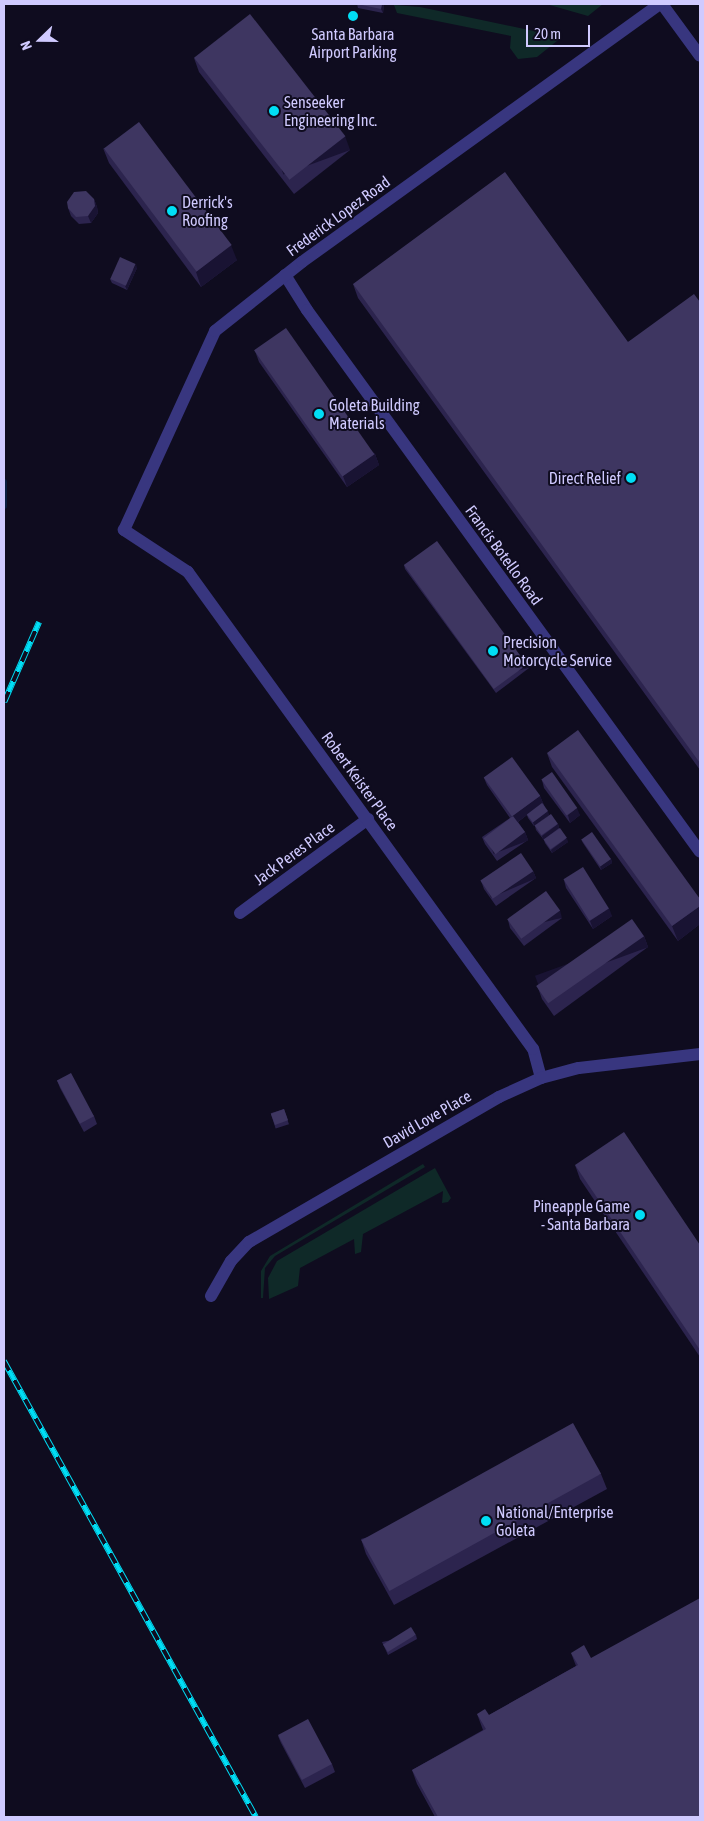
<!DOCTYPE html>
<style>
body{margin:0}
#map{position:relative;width:704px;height:1821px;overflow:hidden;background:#0f0c1f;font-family:"Asap Condensed",sans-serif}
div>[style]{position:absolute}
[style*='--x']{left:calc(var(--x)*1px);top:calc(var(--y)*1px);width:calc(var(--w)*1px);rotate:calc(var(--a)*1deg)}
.green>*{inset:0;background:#0f2928}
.stream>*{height:6px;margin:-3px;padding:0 3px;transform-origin:3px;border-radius:3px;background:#0a1e40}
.minor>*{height:12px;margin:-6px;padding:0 6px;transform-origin:6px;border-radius:6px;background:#38367f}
.rail>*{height:5.5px;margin-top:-2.75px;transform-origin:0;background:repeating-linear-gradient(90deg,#0f0c1f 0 11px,#00def5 0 22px);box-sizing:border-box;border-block:1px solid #00def5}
.wall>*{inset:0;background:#2c244e;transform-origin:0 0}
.shaded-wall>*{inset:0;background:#191333;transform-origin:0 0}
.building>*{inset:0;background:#3e3661;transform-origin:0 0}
.dots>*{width:14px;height:14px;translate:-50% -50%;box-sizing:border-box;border:2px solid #0f0c1f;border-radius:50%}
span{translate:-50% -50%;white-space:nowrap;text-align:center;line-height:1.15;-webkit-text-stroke:4px #0f0c1f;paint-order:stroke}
.poi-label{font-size:16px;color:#d0caff}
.left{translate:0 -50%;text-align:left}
.right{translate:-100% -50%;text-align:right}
.street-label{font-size:16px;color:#d0caff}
.frame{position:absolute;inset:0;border:5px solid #d0caff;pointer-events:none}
.north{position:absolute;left:15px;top:15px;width:50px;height:50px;-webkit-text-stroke:4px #0f0c1f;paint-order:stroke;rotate:248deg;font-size:14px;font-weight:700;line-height:20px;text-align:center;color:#d0caff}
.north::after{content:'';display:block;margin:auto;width:18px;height:22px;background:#d0caff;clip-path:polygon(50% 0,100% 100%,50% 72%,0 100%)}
.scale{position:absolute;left:526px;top:25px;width:64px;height:22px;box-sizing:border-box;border:2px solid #d0caff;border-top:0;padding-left:6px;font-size:15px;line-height:18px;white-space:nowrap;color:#d0caff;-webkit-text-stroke:4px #0f0c1f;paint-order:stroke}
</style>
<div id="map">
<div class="green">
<div style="clip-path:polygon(546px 4px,603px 4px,588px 16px)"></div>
<div style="clip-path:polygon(394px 5px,420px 7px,562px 37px,537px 57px,518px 59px,510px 48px,511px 36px,397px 13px)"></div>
<div style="clip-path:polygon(423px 1164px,425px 1167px,275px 1256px,265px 1268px,263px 1298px,261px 1298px,261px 1271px,270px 1256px)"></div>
<div style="clip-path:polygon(435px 1168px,451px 1198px,448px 1202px,442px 1203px,443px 1191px,363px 1234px,361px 1252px,355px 1254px,354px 1239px,300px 1268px,298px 1286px,269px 1299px,268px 1278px,277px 1261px)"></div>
</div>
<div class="stream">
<div style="--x:4;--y:482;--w:24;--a:90"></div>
</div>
<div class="minor">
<div style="--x:662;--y:4;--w:64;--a:53.8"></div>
<div style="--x:285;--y:275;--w:41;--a:57.8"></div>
<div style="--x:307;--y:310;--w:669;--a:54.05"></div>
<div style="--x:240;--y:913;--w:159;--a:-36.3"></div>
<div style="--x:541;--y:1078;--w:30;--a:-105"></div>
<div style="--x:533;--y:1049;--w:589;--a:-125.88"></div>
<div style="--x:188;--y:572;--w:77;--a:-146.7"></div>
<div style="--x:124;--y:530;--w:219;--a:-65.4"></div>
<div style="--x:215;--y:331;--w:111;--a:-38.4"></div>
<div style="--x:302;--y:262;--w:441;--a:-35.8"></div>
<div style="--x:211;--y:1296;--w:40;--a:-60.3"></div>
<div style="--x:231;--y:1261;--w:26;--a:-47"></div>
<div style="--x:249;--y:1242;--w:289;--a:-30.1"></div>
<div style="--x:499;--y:1097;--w:46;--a:-24.3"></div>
<div style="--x:541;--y:1078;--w:39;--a:-15"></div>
<div style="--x:579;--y:1068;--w:122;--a:-6.6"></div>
</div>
<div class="rail">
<div style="--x:4;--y:702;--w:87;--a:-66.4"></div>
<div style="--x:4;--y:1361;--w:521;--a:61.07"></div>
</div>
<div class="wall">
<div style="clip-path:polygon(357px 4px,384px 4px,383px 13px,358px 8px)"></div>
<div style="clip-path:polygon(194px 58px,350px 150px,294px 194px,199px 72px)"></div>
<div style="clip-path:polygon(103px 148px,237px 260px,201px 287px,109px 163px)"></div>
<div style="clip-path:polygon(94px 199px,97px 207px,98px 213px,91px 223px,79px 224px,71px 216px,68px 208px)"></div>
<div style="clip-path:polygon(137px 268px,127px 290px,112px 283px,110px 279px)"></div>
<div style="clip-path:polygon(353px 284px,628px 342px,700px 302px,700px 770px,358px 298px)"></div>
<div style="clip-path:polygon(255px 351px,375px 454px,379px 465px,347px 487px,259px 362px)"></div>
<div style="clip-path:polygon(404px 565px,529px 668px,496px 693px,405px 569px)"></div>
<div style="clip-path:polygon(547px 753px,700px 899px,700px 924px,678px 941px,552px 767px)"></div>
<div style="clip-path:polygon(484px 778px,540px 796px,543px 803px,549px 815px,534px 826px,528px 818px,527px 815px,518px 822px,525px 832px,528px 840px,497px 861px,485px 844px,482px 837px,510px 818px,487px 785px)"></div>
<div style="clip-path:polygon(542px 780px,580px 815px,570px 823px,544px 788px)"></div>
<div style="clip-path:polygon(558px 824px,559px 828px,568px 842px,552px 853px,545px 843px,544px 840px,536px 830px,535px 826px)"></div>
<div style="clip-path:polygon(581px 839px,611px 859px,612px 863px,601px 870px,583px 843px)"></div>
<div style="clip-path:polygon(533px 871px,536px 878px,496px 906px,484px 889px,481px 881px)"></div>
<div style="clip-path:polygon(564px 880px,612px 916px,593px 929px,566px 888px)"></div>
<div style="clip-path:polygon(562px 918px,524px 946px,510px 928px,508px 920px)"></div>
<div style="clip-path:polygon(644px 936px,648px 947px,554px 1016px,542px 999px,538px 988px)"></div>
<div style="clip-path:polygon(57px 1080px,94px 1116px,97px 1124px,84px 1132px,60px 1088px)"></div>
<div style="left:284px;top:1109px;width:16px;height:14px;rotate:72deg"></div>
<div style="clip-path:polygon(575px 1165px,700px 1245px,700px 1357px,580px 1179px)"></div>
<div style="clip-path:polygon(601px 1474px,607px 1489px,394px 1605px,366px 1554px,361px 1539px)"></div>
<div style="clip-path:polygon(416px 1635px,417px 1639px,388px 1655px,382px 1642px)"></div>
<div style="clip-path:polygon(571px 1653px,591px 1658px,700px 1817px,435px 1817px,417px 1784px,412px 1770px,483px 1730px,477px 1714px,489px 1715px,576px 1666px)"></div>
<div style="clip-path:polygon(278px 1736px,332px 1764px,335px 1772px,305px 1788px,281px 1743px)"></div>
</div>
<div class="shaded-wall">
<div style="clip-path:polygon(382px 4px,384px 4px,383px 13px,381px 9px)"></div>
<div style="left:345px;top:136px;width:15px;height:71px;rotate:70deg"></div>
<div style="clip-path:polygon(94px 199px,97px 207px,98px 213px,91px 223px,88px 216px)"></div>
<div style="clip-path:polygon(231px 245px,237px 260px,201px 287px,196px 272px)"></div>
<div style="clip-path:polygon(136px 264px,137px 268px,127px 290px,125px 286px)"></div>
<div style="clip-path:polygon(375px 454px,379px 465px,347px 487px,343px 476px)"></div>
<div style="left:528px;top:664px;width:4px;height:41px;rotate:76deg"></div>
<div style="clip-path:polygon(540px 796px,543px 803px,515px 824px,512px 816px)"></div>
<div style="clip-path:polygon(577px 808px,580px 815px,570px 823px,568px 815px)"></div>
<div style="clip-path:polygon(548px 811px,549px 815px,534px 826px,533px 822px)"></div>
<div style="clip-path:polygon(558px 824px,559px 828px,543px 840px,542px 836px)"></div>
<div style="left:525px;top:832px;width:9px;height:37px;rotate:69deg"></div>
<div style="clip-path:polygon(567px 838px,568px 842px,552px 853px,551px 850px)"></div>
<div style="clip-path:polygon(611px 859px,612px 863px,601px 870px,600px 866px)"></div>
<div style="left:533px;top:871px;width:8px;height:49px;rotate:67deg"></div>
<div style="clip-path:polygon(700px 906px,700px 924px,678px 941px,672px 926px)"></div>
<div style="clip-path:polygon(609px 908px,612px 916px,593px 929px,590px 921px)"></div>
<div style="left:560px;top:910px;width:8px;height:49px;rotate:76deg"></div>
<div style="left:644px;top:936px;width:12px;height:116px;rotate:70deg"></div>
</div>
<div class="building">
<div style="clip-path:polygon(357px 4px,382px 4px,381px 9px)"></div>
<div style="left:250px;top:14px;width:155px;height:71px;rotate:52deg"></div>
<div style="left:139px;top:122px;width:154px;height:44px;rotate:53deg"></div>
<div style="clip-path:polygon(505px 172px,628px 342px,694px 294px,700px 302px,700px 763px,353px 284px)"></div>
<div style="clip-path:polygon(86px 191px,94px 199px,95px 206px,88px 216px,76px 217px,68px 208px,67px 202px,74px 192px)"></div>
<div style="left:120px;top:257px;width:17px;height:24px;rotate:24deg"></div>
<div style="left:286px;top:328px;width:154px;height:39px;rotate:55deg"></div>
<div style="left:437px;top:541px;width:153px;height:41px;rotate:54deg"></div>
<div style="clip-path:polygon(578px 730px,700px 899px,700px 906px,672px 926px,547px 753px)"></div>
<div style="left:512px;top:757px;width:48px;height:35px;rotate:54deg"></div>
<div style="left:552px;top:772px;width:44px;height:13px;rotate:55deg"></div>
<div style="left:542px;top:803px;width:10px;height:19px;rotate:53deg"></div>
<div style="left:551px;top:814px;width:12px;height:20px;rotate:55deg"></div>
<div style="left:513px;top:816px;width:20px;height:37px;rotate:53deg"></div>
<div style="left:560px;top:828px;width:12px;height:20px;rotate:55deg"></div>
<div style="left:592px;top:832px;width:33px;height:13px;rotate:55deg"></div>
<div style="left:521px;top:853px;width:22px;height:49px;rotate:56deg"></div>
<div style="left:583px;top:867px;width:49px;height:23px;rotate:58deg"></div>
<div style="left:546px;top:891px;width:24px;height:48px;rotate:54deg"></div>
<div style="left:632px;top:919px;width:21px;height:117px;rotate:55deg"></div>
<div style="left:71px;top:1073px;width:49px;height:16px;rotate:62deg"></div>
<div style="left:284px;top:1109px;width:12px;height:14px;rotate:70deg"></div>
<div style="clip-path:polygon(624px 1132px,700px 1245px,700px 1350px,575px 1165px)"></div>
<div style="left:573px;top:1423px;width:58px;height:242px;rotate:61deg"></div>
<div style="clip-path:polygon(700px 1598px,700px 1817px,438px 1817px,412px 1770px,486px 1729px,477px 1714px,485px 1709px,489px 1715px,578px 1665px,571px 1653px,584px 1645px,591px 1658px)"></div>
<div style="left:411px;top:1627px;width:9px;height:33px;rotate:58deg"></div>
<div style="left:308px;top:1719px;width:51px;height:34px;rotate:62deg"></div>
</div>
<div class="dots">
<div style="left:353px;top:16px;background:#00def5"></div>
<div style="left:274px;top:111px;background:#00def5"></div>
<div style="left:172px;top:211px;background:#00def5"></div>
<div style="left:319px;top:414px;background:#00def5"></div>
<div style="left:631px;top:478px;background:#00def5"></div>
<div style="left:493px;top:651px;background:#00def5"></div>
<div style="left:640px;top:1215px;background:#00def5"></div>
<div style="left:486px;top:1521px;background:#00def5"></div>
</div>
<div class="poi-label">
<span style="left:353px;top:43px">Santa Barbara<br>Airport Parking</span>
<span class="left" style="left:284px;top:111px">Senseeker<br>Engineering Inc.</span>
<span class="left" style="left:182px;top:211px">Derrick's<br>Roofing</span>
<span class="left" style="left:329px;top:414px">Goleta Building<br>Materials</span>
<span class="right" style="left:621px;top:478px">Direct Relief</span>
<span class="left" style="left:503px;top:651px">Precision<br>Motorcycle Service</span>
<span class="right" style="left:630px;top:1215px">Pineapple Game<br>- Santa Barbara</span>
<span class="left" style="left:496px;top:1521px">National/Enterprise<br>Goleta</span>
</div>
<div class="street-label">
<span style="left:338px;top:216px;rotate:-36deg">Frederick Lopez Road</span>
<span style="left:504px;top:555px;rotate:54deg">Francis Botello Road</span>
<span style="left:360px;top:781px;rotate:54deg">Robert Keister Place</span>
<span style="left:294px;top:853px;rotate:-36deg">Jack Peres Place</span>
<span style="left:427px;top:1119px;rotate:-30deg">David Love Place</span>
</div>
<div class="frame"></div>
<div class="north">N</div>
<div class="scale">20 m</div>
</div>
